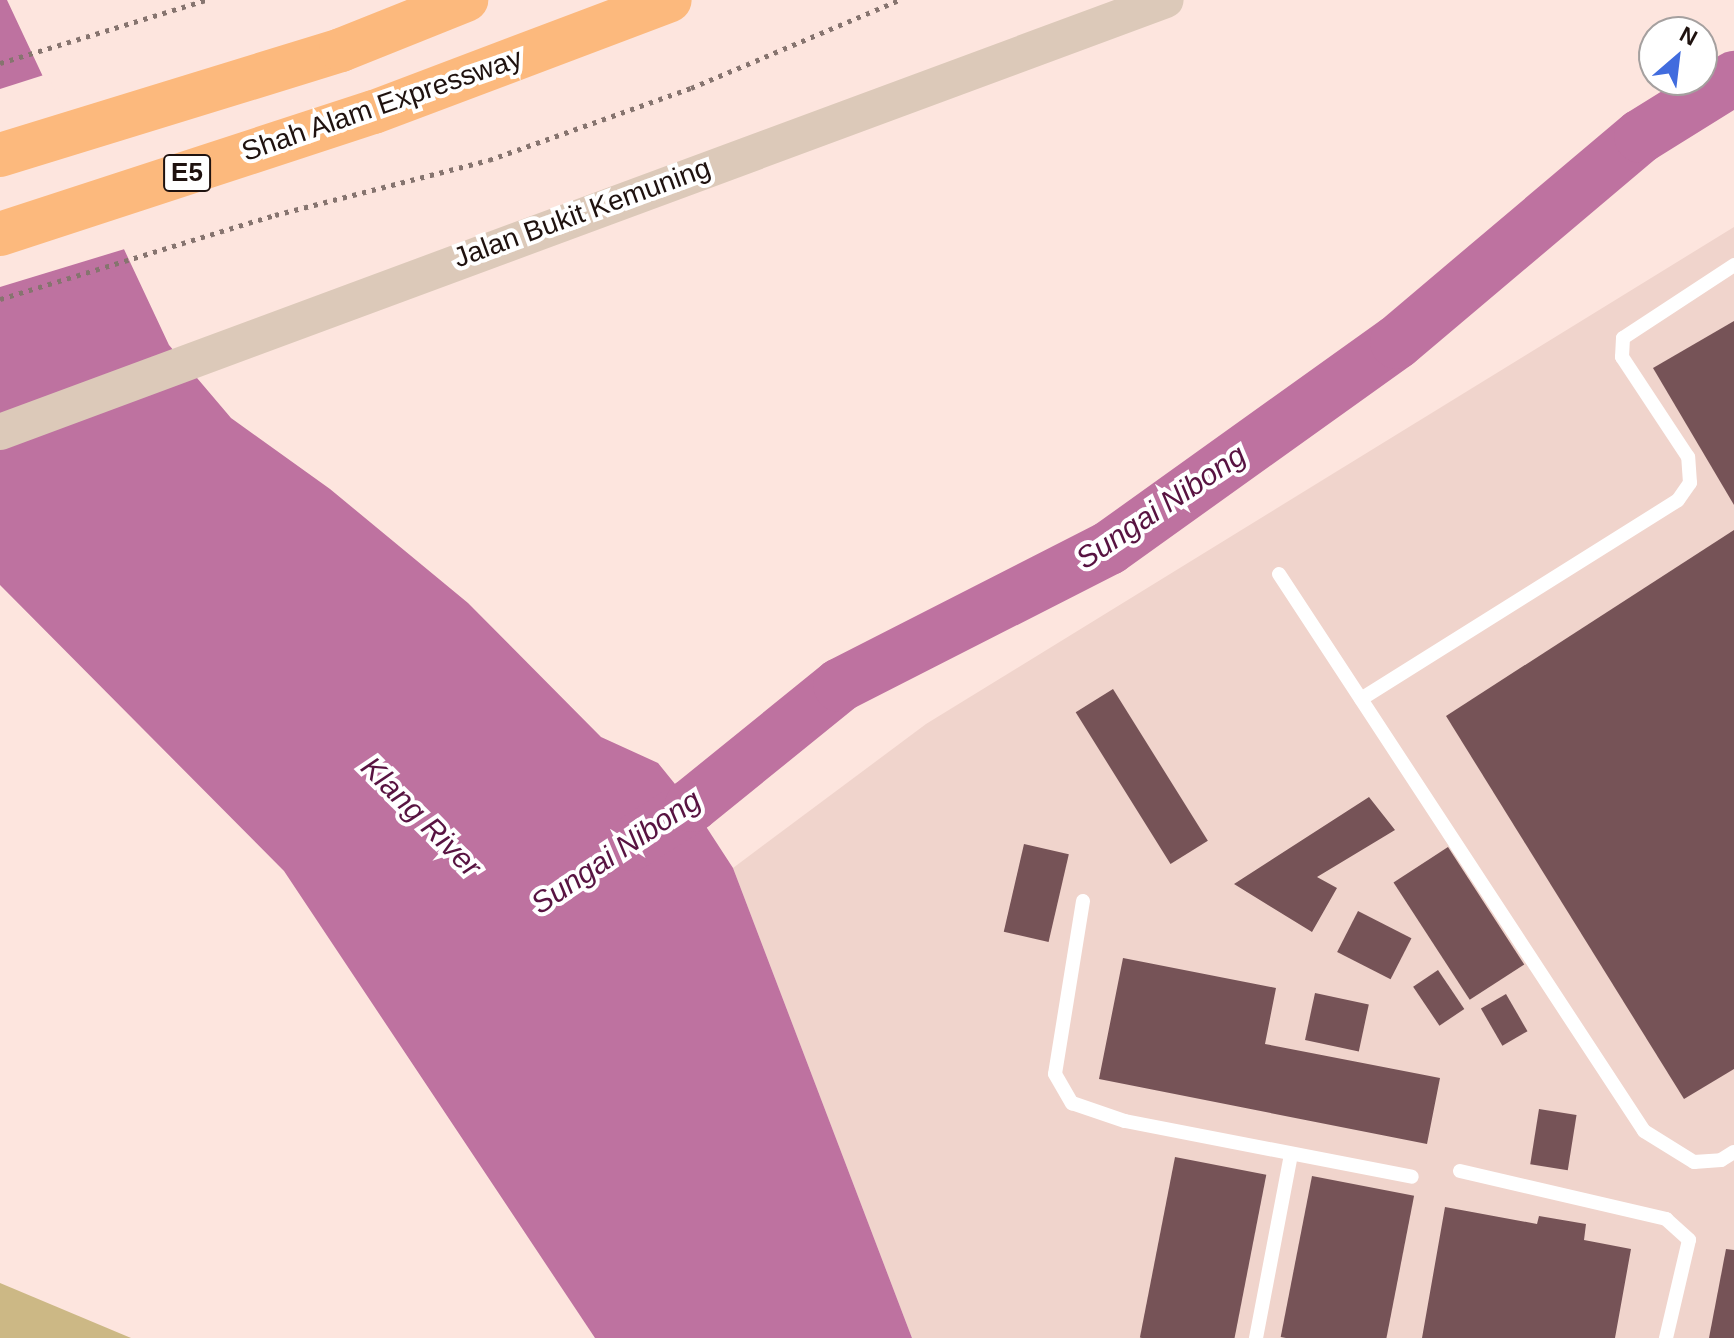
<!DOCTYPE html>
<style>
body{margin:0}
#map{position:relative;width:1734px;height:1338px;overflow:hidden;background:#fde5de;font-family:Arial,sans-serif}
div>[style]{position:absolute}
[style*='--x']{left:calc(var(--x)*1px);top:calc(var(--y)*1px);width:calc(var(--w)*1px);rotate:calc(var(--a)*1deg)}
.built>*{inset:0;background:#f0d4cc}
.green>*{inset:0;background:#ccb885}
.water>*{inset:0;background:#be72a0}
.pier>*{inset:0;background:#fde5de}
.river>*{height:54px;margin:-27px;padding:0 27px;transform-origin:27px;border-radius:27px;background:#be72a0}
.building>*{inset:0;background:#765357;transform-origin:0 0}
.path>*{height:5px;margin-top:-2.5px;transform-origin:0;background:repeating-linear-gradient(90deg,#86746f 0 4px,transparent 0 10px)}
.lane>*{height:14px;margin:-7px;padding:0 7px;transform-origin:7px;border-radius:7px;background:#fff}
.secondary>*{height:36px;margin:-18px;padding:0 18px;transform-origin:18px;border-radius:18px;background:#dcc9b9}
.highway>*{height:44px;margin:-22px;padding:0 22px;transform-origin:22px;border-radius:22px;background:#fcb97d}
span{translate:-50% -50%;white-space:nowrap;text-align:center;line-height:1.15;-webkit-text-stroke:8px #fff;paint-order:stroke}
.shield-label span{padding:2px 6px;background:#fff;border:2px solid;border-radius:6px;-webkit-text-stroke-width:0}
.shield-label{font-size:26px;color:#1f120f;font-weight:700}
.street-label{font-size:28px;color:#1f120f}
.water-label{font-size:30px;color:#581341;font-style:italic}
.north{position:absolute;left:1638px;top:16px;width:80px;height:80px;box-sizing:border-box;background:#fff;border:2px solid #a5a09f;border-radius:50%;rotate:28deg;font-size:22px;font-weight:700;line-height:32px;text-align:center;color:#1f120f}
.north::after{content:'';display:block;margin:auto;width:28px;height:36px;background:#416cde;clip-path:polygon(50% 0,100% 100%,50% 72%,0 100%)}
</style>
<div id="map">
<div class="built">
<div style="clip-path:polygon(1734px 227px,1734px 1338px,912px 1338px,733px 868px,926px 724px)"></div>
</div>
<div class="green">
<div style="clip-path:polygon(0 1283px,131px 1338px,0 1338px)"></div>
</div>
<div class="water">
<div style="clip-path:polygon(0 0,7px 0,169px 345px,231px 418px,330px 489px,468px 603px,601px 737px,658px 763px,692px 805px,733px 868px,912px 1338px,595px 1338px,284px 871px,0 585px)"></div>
</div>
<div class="pier">
<div style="clip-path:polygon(47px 74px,128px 248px,0 287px,0 89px)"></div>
</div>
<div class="river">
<div style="--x:631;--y:844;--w:72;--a:-32.6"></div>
<div style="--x:692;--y:805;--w:191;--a:-39"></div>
<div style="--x:840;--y:685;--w:302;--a:-27"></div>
<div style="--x:1109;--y:548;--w:354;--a:-35.6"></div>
<div style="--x:1397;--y:342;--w:319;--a:-40.2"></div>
<div style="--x:1641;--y:136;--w:110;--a:-31.9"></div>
</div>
<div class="building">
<div style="clip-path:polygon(1734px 321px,1734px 505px,1653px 368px)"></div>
<div style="clip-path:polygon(1734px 530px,1734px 1069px,1684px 1099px,1446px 716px)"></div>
<div style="left:1113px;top:689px;width:179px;height:44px;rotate:58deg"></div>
<div style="clip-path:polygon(1369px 797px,1395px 830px,1317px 877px,1337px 888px,1312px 932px,1234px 884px)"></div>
<div style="left:1024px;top:844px;width:46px;height:90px;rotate:13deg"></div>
<div style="left:1448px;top:847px;width:140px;height:65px;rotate:57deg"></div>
<div style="left:1358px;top:911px;width:60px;height:46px;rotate:27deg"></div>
<div style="clip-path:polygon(1123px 958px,1276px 988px,1265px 1044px,1440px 1078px,1427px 1144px,1099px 1079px)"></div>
<div style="left:1438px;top:970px;width:47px;height:30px;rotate:56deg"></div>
<div style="left:1315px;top:993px;width:55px;height:48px;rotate:12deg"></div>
<div style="left:1506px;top:994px;width:43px;height:29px;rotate:60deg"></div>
<div style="left:1539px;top:1109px;width:38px;height:56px;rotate:9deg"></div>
<div style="left:1175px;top:1157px;width:93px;height:184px;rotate:11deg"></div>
<div style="left:1312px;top:1176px;width:104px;height:164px;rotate:11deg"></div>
<div style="clip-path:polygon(1445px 1207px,1537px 1224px,1539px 1216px,1586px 1224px,1584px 1240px,1631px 1249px,1615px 1338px,1422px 1338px)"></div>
<div style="clip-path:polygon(1726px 1249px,1734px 1250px,1734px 1338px,1709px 1338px)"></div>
</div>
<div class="path">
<div style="--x:0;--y:63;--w:215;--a:-17"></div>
<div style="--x:0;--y:299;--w:288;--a:-17"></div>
<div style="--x:275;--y:215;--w:221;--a:-14.4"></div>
<div style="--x:489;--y:160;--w:214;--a:-19.6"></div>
<div style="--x:691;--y:88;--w:226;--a:-22.9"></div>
</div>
<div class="lane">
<div style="--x:1279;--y:574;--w:666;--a:56.76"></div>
<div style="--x:1644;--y:1131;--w:59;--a:31.8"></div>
<div style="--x:1694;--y:1162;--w:27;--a:-4"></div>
<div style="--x:1721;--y:1160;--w:15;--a:-32"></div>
<div style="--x:1361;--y:699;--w:374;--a:-32.1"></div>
<div style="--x:1678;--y:500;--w:21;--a:-55"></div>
<div style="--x:1690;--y:483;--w:26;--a:-94"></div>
<div style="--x:1688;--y:457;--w:120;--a:-123.4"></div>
<div style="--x:1622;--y:357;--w:19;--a:-87"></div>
<div style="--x:1623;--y:338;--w:133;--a:-33.3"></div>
<div style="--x:1083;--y:901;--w:175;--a:99.2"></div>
<div style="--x:1055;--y:1074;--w:34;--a:60"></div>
<div style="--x:1072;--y:1103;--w:56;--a:18.8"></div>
<div style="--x:1125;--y:1121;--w:292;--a:11"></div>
<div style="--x:1460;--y:1171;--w:212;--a:13.1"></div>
<div style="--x:1666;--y:1219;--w:31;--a:42"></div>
<div style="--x:1689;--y:1240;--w:101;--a:103.2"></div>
<div style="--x:1256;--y:1338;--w:187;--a:-79.2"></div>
</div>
<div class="secondary">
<div style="--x:0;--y:432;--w:1243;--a:-20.33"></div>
</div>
<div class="highway">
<div style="--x:0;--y:155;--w:357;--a:-17.1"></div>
<div style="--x:341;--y:50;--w:135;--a:-21.8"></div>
<div style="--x:0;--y:234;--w:393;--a:-18.1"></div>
<div style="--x:374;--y:112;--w:316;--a:-20.7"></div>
</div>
<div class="shield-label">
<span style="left:187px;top:173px">E5</span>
</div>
<div class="street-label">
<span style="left:382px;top:105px;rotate:-19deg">Shah Alam Expressway</span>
<span style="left:582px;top:213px;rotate:-20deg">Jalan Bukit Kemuning</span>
</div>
<div class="water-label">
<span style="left:1161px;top:507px;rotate:-34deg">Sungai Nibong</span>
<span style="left:421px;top:817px;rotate:45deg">Klang River</span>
<span style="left:616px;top:852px;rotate:-34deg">Sungai Nibong</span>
</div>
<div class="north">N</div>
</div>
